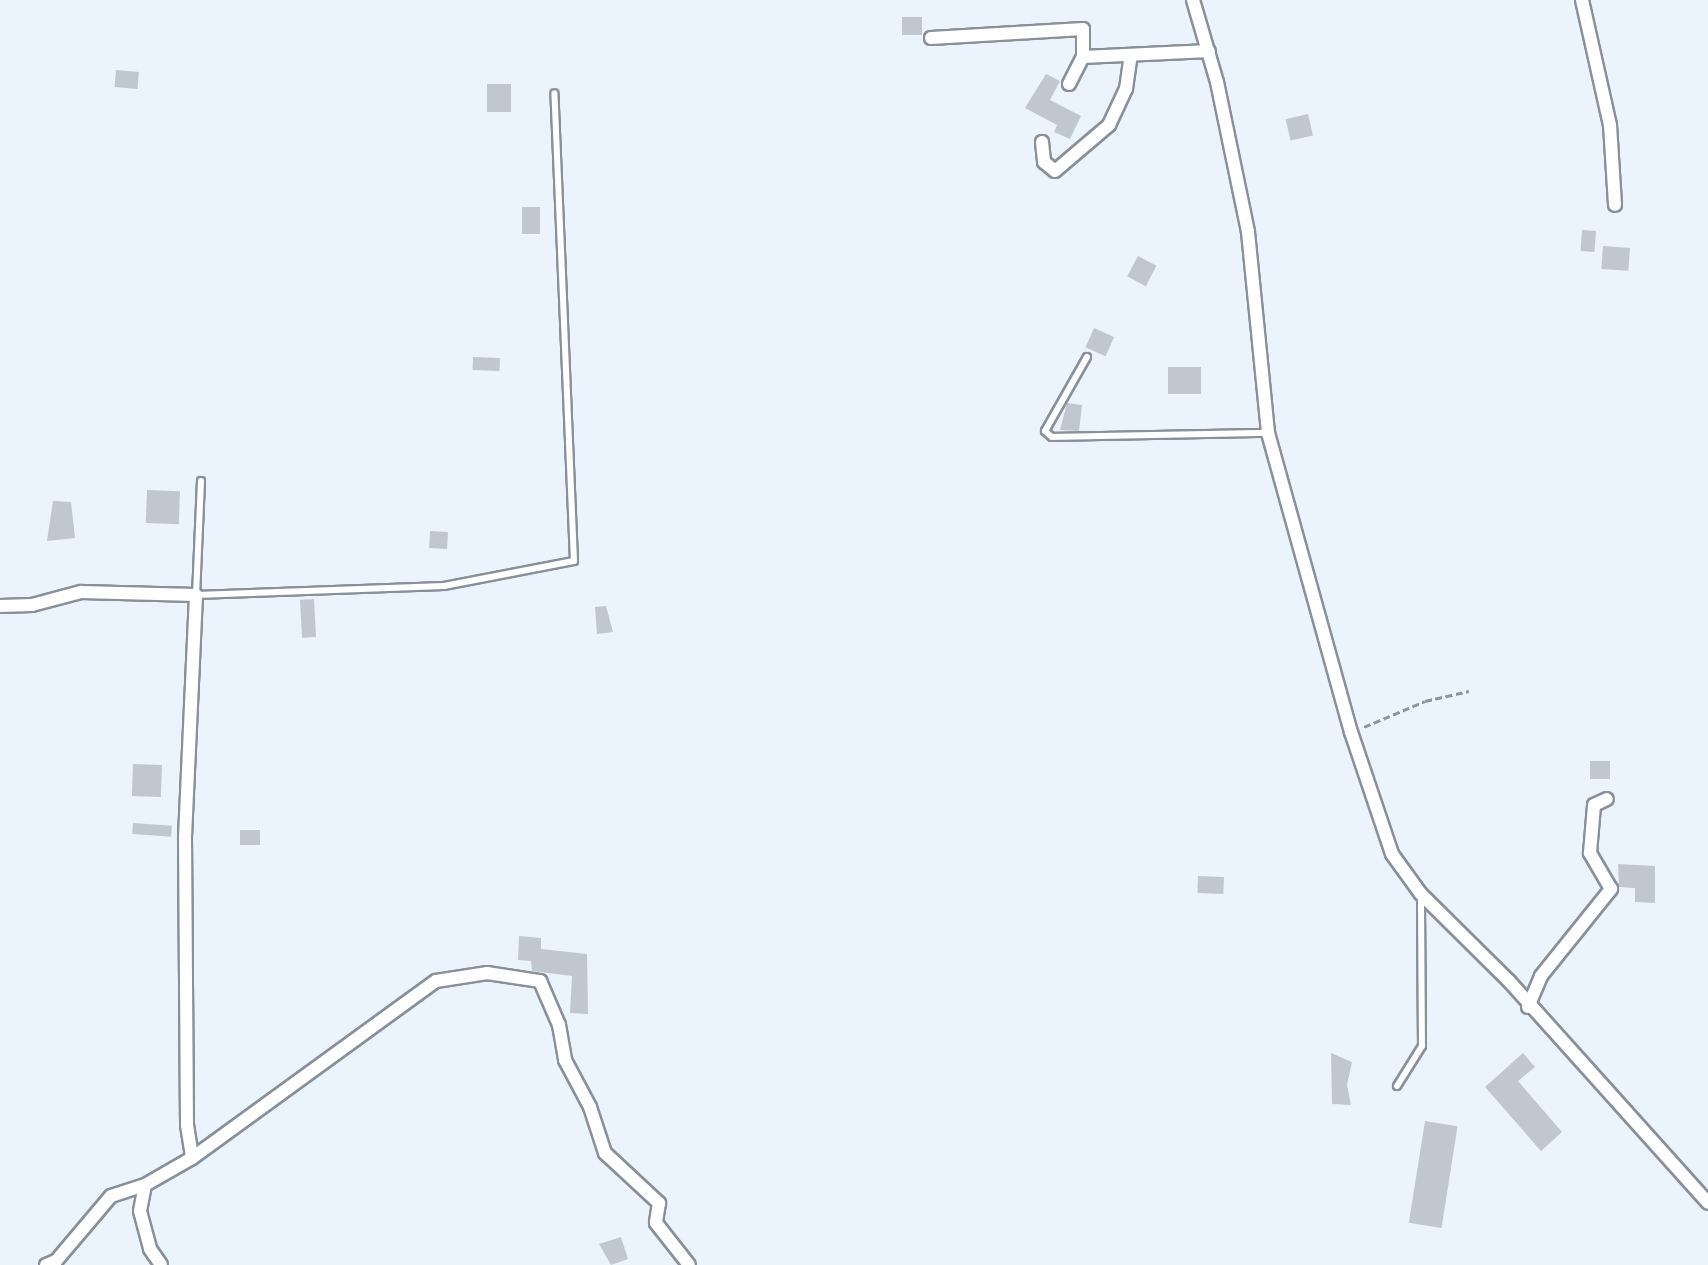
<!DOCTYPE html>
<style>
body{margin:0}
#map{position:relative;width:1708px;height:1265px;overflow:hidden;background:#ebf3fd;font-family:"DejaVu Sans",sans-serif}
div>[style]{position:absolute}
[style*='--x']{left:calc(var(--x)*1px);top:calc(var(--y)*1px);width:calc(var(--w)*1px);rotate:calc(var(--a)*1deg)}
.building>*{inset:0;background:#c0c7d1;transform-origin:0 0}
.path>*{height:2.5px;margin-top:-1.25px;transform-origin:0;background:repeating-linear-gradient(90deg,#8e949b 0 7px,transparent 0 10.5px)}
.roads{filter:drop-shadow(2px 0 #89909a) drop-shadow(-2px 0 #89909a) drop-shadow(0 2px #89909a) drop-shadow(0 -2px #89909a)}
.lane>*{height:6px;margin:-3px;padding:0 3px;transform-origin:3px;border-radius:3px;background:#fff}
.street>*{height:12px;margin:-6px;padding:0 6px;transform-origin:6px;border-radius:6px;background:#fff}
span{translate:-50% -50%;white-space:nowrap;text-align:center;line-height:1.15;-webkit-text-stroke:6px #fff;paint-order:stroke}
</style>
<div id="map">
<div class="building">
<div style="left:902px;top:17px;width:20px;height:18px"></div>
<div style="left:116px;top:70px;width:23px;height:17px;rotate:5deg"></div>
<div style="clip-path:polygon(1046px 74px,1060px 81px,1050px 100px,1081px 116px,1070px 139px,1054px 132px,1057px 125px,1025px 108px)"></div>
<div style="left:511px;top:84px;width:28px;height:24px;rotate:90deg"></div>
<div style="left:1308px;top:114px;width:22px;height:23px;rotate:77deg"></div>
<div style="left:540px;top:207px;width:27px;height:18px;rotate:90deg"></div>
<div style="left:1582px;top:230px;width:14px;height:21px;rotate:4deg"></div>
<div style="left:1603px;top:246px;width:27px;height:23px;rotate:4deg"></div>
<div style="left:1138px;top:256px;width:21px;height:23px;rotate:28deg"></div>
<div style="left:1094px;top:328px;width:22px;height:21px;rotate:24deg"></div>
<div style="left:473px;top:357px;width:27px;height:13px;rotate:2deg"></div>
<div style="left:1168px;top:367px;width:33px;height:27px"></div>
<div style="clip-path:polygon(1067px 403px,1082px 405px,1079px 431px,1060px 430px)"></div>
<div style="left:147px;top:490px;width:33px;height:33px;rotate:2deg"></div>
<div style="clip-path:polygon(53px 501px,71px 502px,75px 538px,47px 541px)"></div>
<div style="left:430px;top:531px;width:18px;height:17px;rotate:3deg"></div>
<div style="left:314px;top:599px;width:38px;height:14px;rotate:87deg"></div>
<div style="clip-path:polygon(606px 606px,613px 632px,597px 634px,595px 607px)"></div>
<div style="left:1590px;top:761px;width:20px;height:18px"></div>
<div style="left:133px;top:764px;width:29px;height:32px;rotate:2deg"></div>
<div style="left:133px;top:823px;width:39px;height:11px;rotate:4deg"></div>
<div style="left:260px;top:830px;width:15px;height:20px;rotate:90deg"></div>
<div style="clip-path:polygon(1618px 864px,1655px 866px,1655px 903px,1635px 902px,1635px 888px,1619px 887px)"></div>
<div style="left:1198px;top:876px;width:26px;height:17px;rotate:2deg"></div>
<div style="clip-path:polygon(519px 936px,541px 938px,541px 949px,587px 954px,588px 1014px,570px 1013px,572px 976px,532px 971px,531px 961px,518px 960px)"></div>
<div style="clip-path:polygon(1331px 1053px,1352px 1062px,1347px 1085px,1351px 1105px,1332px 1104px)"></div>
<div style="clip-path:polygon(1523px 1053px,1535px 1067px,1518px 1081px,1562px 1132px,1541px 1151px,1485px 1087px)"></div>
<div style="left:1425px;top:1121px;width:33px;height:103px;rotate:9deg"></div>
<div style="clip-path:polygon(621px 1237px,628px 1259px,611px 1265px,599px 1244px)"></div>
</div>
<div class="path">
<div style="--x:1364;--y:727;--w:66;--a:-23.1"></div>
<div style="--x:1425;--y:701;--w:45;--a:-12.8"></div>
</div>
<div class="roads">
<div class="lane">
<div style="--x:1087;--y:357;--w:85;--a:119.6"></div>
<div style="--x:1045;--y:431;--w:9;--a:41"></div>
<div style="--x:1052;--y:437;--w:216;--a:-1.1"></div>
<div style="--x:201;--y:481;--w:114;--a:92.5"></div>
<div style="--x:196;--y:595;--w:248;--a:-2.1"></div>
<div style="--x:444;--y:586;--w:132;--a:-10.9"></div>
<div style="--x:574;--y:561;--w:468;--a:-92.4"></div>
<div style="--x:1397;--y:1086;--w:47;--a:-58"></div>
<div style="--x:1422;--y:1046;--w:151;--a:-90.4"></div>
</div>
<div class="street">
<div style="--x:1193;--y:0;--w:85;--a:73.7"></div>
<div style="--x:1217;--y:82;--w:153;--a:78.3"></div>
<div style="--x:1248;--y:232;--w:202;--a:84.3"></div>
<div style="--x:1268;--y:433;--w:310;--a:74.5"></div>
<div style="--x:1351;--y:732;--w:129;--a:71.4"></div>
<div style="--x:1392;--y:854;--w:49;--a:54.1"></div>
<div style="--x:1421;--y:894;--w:124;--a:44.7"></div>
<div style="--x:1509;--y:981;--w:298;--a:48.1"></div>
<div style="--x:1582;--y:0;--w:128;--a:77.4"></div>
<div style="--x:1610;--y:125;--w:80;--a:86.4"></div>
<div style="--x:931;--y:38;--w:152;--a:-3.4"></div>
<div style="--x:1083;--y:29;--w:28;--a:90"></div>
<div style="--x:1083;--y:57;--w:126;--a:-2.7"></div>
<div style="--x:1069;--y:84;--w:30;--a:-63"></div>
<div style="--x:1042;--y:142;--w:20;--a:84"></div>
<div style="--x:1044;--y:162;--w:14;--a:39"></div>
<div style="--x:1055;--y:171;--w:71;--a:-40.4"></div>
<div style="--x:1109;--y:125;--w:40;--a:-65"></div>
<div style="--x:1126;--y:89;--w:34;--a:-82"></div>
<div style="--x:0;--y:606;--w:32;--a:-2"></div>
<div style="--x:32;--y:605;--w:51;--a:-14.9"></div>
<div style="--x:81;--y:592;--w:115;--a:1.5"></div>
<div style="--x:196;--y:595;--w:242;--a:92.6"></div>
<div style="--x:185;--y:837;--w:288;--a:89.6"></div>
<div style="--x:187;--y:1125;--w:33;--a:81"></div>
<div style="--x:192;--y:1158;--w:54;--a:150.1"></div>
<div style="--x:145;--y:1185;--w:26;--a:101"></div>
<div style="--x:140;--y:1211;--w:39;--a:75"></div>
<div style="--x:150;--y:1249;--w:19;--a:55"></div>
<div style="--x:1528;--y:1007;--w:34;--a:-67"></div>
<div style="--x:1541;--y:976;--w:112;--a:-51.2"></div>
<div style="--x:1611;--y:889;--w:42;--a:-120.3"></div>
<div style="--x:1590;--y:853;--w:48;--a:-85.2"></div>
<div style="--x:1594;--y:805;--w:14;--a:-25"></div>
<div style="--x:192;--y:1158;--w:301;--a:-36"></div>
<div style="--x:436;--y:981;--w:52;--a:-8.9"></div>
<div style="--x:487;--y:973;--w:54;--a:8.6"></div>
<div style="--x:540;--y:981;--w:48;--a:66.6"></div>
<div style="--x:559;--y:1025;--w:36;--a:80"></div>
<div style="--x:565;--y:1060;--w:53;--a:62"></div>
<div style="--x:590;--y:1107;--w:48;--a:71.9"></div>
<div style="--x:605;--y:1153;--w:74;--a:42.8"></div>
<div style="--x:659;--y:1203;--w:20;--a:99"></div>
<div style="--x:656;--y:1223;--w:53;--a:51.8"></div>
<div style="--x:46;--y:1265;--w:11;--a:-22"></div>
<div style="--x:56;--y:1261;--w:85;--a:-49.8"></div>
<div style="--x:111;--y:1196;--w:36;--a:-18"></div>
</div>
</div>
</div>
